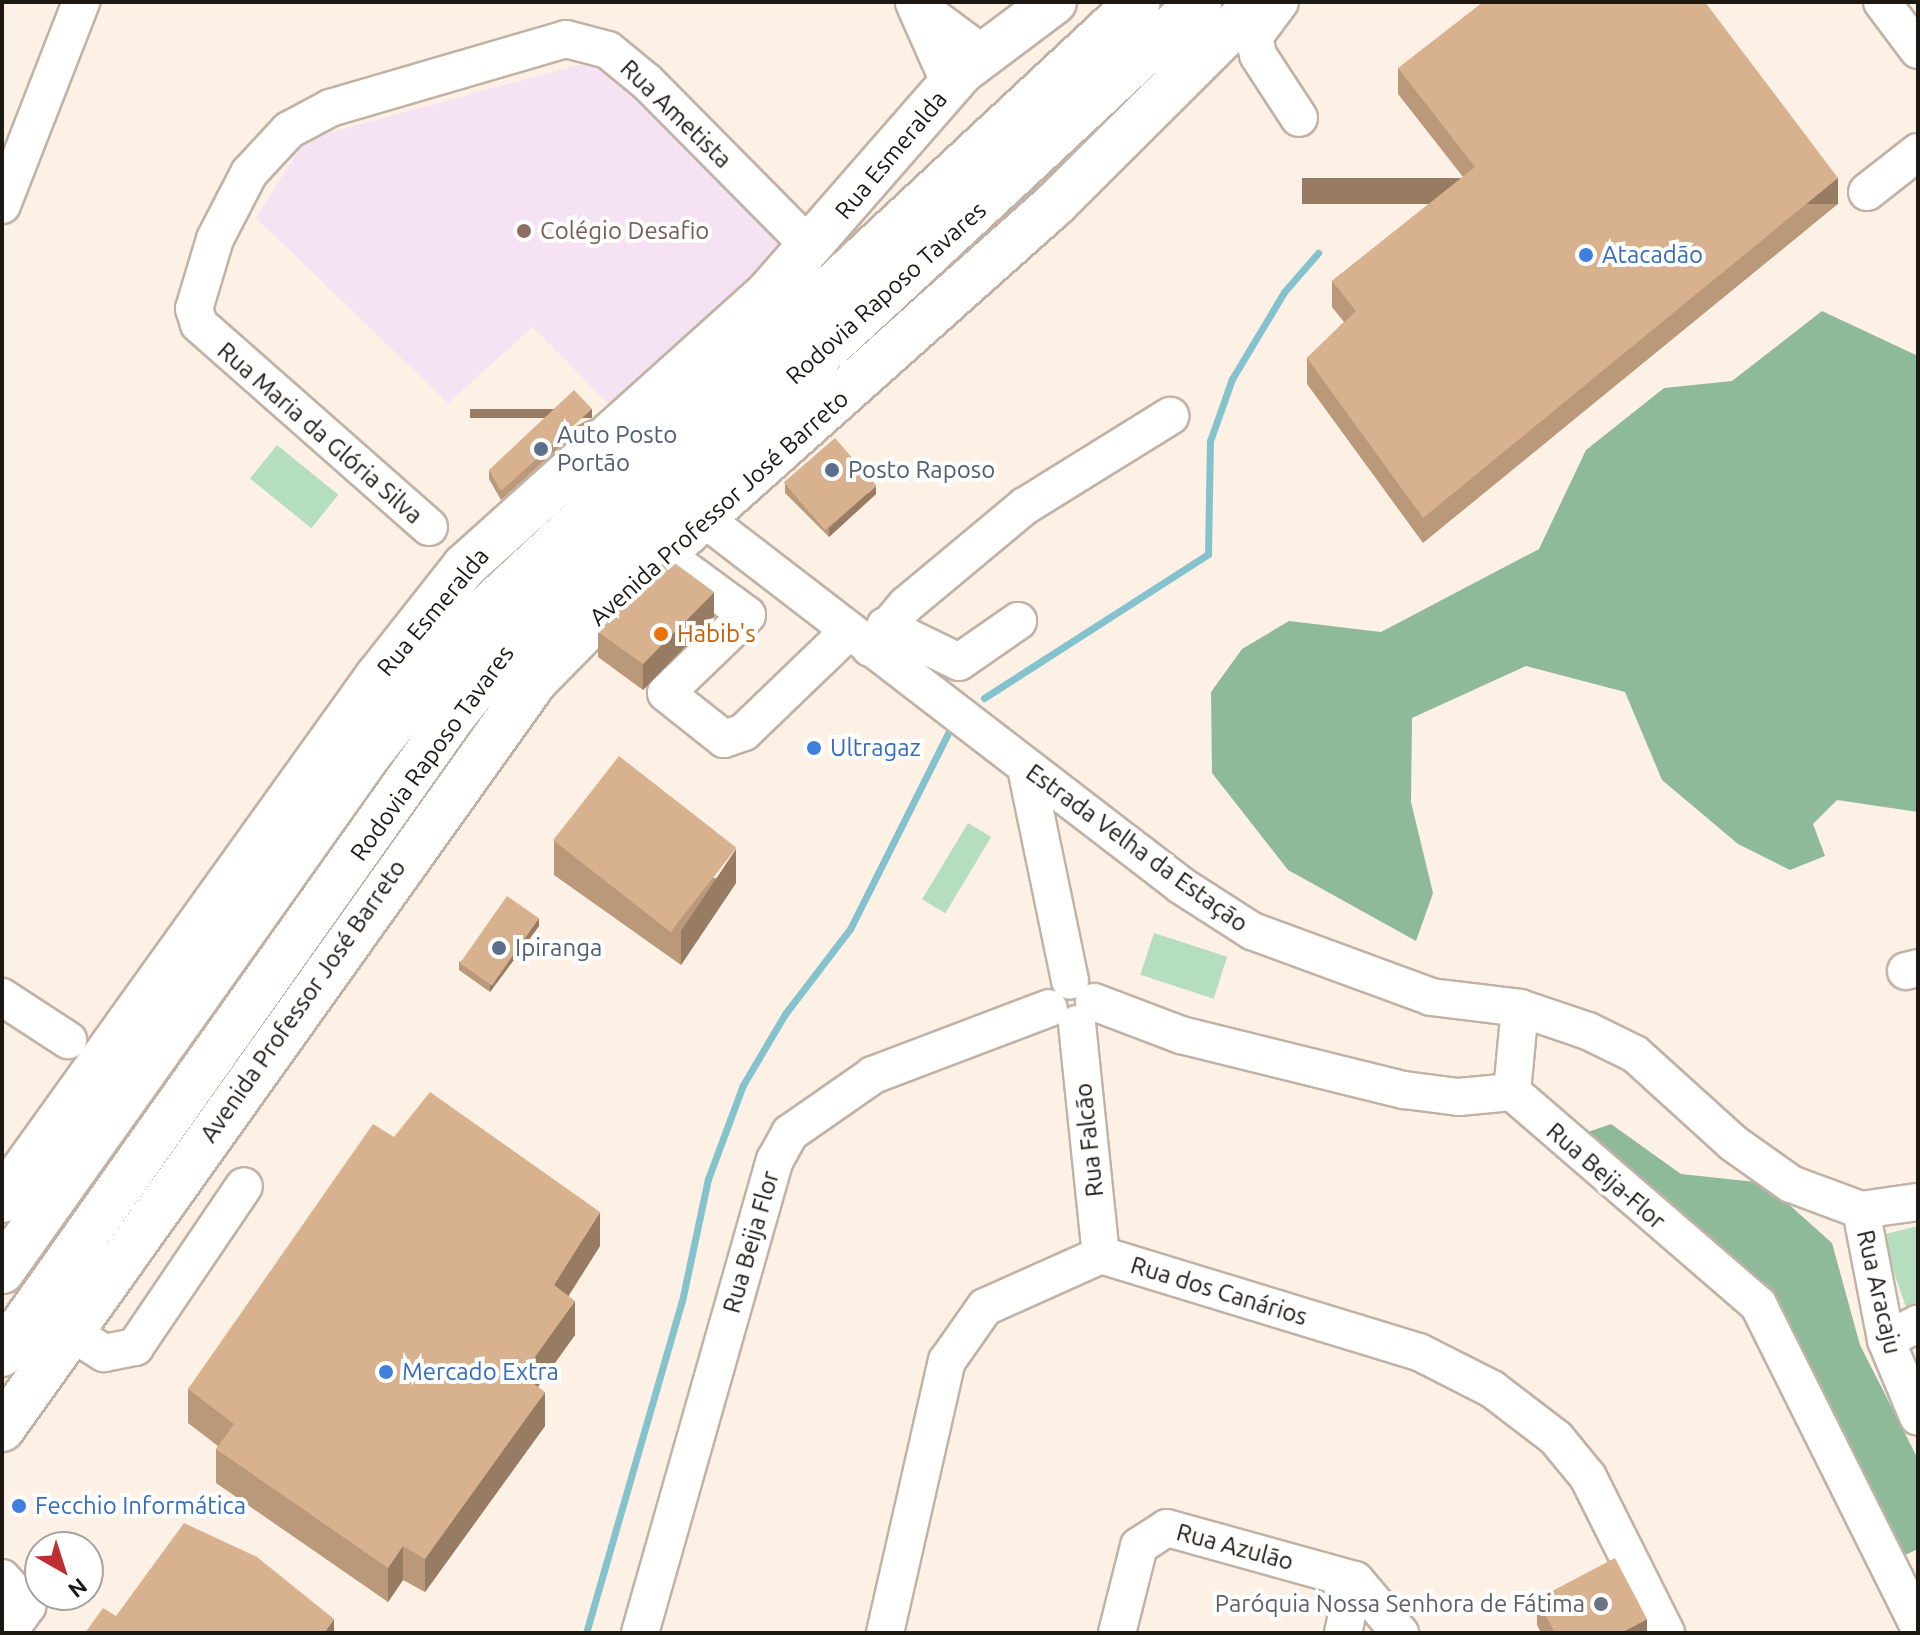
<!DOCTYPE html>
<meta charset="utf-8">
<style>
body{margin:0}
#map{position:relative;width:1920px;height:1635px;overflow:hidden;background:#fdf0e5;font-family:Ubuntu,sans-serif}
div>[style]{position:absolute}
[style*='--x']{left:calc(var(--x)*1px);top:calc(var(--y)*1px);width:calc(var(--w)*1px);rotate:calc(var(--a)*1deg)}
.education>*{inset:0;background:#f5e2f2}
.green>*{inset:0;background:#b4debe;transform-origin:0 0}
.forest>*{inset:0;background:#8fba99}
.stream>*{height:7px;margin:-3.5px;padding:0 3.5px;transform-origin:3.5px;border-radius:3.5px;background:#84c3cd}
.roads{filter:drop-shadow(2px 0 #c1b2a5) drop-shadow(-2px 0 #c1b2a5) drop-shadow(0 2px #c1b2a5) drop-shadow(0 -2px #c1b2a5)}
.minor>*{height:36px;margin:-18px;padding:0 18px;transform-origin:18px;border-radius:18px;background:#fff}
.highway>*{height:44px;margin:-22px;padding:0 22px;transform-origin:22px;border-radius:22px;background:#fff}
.wall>*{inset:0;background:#ba987a}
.shaded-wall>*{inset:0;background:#977c63;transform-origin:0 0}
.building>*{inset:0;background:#d8b18e;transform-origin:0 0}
.dots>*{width:22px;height:22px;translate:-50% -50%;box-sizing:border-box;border:4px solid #fff;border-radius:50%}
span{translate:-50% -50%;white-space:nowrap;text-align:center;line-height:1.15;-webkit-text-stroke:8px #fff;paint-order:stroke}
.street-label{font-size:24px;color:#1d1712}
.education-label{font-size:24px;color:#785e54}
.left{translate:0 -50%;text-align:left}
.shop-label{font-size:24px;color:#366cbe}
.service-label{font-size:24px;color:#4e5e75}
.food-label{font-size:24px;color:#c56008}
.worship-label{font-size:24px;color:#5b616d}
.right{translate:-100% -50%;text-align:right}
.frame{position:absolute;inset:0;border:4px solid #1d1712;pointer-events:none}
.north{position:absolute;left:24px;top:1531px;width:80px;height:80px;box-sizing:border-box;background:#fff;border:2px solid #a5a2a0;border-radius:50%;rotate:141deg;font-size:22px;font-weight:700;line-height:32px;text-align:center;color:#1d1712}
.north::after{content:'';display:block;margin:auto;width:28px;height:36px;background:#be2f32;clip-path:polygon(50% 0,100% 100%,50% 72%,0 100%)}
</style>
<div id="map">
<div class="education">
<div style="clip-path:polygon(604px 58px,791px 244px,614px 410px,533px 327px,448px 403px,256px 218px,300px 148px,324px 134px)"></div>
</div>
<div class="green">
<div style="left:277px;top:445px;width:79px;height:43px;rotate:39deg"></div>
<div style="left:968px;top:823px;width:27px;height:89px;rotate:31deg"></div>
<div style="left:1154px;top:933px;width:77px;height:44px;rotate:18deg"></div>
<div style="clip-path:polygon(1918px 1226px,1918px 1311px,1909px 1316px,1881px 1235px)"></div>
</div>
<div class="forest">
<div style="clip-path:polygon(1822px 311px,1918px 356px,1918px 812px,1837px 800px,1813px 824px,1825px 856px,1790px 870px,1738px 844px,1662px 780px,1625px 692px,1526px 666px,1412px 718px,1411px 802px,1433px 893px,1416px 941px,1288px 870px,1212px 773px,1211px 692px,1242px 649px,1289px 621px,1381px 632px,1539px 549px,1586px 450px,1664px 388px,1732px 381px)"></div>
<div style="clip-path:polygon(1611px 1124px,1681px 1174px,1765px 1183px,1832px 1243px,1860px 1345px,1918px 1459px,1918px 1549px,1899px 1558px,1818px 1389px,1585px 1133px)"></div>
</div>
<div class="stream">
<div style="--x:984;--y:698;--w:266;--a:-32.7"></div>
<div style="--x:1208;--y:554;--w:113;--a:-89"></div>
<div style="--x:1210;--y:441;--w:66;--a:-70.5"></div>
<div style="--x:1232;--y:379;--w:101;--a:-59.1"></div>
<div style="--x:1284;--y:292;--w:52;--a:-48.9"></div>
<div style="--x:586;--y:1633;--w:346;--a:-73.9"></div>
<div style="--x:682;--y:1301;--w:125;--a:-78"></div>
<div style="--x:708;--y:1179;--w:100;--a:-69.6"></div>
<div style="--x:743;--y:1085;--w:82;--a:-59.4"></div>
<div style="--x:785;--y:1014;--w:107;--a:-52.6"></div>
<div style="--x:850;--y:929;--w:219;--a:-63.4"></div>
</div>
<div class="roads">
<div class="minor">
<div style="--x:1280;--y:2;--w:44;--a:126.6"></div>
<div style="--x:1254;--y:37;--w:18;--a:77"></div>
<div style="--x:1258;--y:55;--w:75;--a:56.9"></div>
<div style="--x:1882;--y:2;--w:60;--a:53.1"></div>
<div style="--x:914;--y:3;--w:89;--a:66"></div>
<div style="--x:917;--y:5;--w:82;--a:36.6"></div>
<div style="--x:1867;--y:192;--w:65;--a:-38.1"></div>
<div style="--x:2;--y:205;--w:218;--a:-68.7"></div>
<div style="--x:702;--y:517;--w:605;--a:37.55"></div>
<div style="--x:1182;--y:886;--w:83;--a:32.7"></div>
<div style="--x:1252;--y:931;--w:191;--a:20.2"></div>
<div style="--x:1431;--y:997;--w:90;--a:7"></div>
<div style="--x:1520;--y:1008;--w:72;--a:18.7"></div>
<div style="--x:1588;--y:1031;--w:52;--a:26.1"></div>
<div style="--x:1635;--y:1054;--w:132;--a:42.2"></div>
<div style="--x:1733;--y:1143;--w:71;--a:35.3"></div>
<div style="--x:1791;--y:1184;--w:75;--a:20.4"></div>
<div style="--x:1861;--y:1210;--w:58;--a:-8"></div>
<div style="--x:429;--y:527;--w:307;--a:-138.6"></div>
<div style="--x:199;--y:324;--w:16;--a:-108"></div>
<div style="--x:194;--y:309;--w:73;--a:-73.3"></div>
<div style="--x:215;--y:239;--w:74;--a:-62.7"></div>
<div style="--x:249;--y:173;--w:59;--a:-47.1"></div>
<div style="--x:289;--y:130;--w:47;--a:-28.2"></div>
<div style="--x:330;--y:108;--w:246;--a:-16.3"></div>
<div style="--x:566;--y:39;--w:43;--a:14.7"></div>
<div style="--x:608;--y:50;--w:50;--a:39.4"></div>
<div style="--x:647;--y:82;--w:233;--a:45.3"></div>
<div style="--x:664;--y:554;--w:103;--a:36.3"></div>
<div style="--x:747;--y:615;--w:112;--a:136.1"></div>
<div style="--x:666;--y:693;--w:74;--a:38.4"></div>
<div style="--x:724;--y:739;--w:21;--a:-19"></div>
<div style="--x:744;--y:732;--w:146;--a:-43.9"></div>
<div style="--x:885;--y:626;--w:82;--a:25.9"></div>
<div style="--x:959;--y:662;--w:72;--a:-34.8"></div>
<div style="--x:870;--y:648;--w:56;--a:-50.1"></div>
<div style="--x:906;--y:605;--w:155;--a:-39.8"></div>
<div style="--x:1025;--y:506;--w:171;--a:-31.8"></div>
<div style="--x:1026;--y:768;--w:217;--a:78.3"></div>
<div style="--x:1906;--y:971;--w:12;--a:-14"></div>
<div style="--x:2;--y:997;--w:79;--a:33.1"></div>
<div style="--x:1094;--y:1002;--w:93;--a:20.8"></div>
<div style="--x:1181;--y:1035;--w:230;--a:13.9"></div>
<div style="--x:1404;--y:1090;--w:55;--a:7.3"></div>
<div style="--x:1459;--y:1097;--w:53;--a:-5.4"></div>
<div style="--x:1512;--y:1092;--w:325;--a:40.8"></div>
<div style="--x:1758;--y:1304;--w:359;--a:63.5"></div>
<div style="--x:1077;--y:1024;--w:232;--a:84.1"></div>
<div style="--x:1512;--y:1092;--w:84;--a:-84.6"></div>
<div style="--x:1861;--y:1210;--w:132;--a:79.1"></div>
<div style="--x:1886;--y:1340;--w:83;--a:67.4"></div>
<div style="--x:72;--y:1333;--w:38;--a:32"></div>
<div style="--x:104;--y:1353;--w:32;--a:-11"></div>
<div style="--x:135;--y:1347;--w:194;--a:-55.9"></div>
<div style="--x:1886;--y:1340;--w:36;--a:-27"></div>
<div style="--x:2;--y:1578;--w:38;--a:48"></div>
<div style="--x:27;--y:1606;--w:33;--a:125"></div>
<div style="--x:640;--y:1633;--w:492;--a:-74.1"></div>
<div style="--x:775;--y:1160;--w:31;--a:-61"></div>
<div style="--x:790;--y:1133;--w:101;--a:-34.9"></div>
<div style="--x:873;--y:1075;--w:188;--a:-20.8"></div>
<div style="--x:885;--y:1633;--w:279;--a:-77.2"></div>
<div style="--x:947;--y:1361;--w:66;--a:-54.9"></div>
<div style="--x:985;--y:1307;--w:127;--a:-24.1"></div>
<div style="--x:1101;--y:1255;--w:332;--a:17"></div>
<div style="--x:1419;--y:1352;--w:82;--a:26.9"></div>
<div style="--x:1492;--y:1389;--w:81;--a:37.4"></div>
<div style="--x:1556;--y:1438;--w:50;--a:50.6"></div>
<div style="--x:1588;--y:1477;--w:174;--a:63.4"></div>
<div style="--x:1117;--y:1633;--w:90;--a:-75.8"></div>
<div style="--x:1139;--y:1546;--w:33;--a:-33"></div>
<div style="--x:1167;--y:1528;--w:195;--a:15.5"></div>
<div style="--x:1355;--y:1580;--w:70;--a:49.7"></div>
<div style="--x:1343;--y:1633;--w:54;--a:-77.2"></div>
</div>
<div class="highway">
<div style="--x:2;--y:1200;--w:645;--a:-54.34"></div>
<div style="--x:378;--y:676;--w:140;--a:-51.7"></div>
<div style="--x:465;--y:566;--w:411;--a:-42"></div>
<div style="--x:770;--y:291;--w:292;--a:-48.9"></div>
<div style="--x:962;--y:71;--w:115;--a:-36.9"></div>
<div style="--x:2;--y:1271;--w:635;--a:-54.61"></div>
<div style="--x:370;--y:753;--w:186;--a:-51.1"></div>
<div style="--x:487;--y:608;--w:889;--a:-42.95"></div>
<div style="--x:2;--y:1354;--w:783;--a:-54.73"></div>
<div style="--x:454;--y:715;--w:112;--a:-50.5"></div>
<div style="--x:525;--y:629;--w:921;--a:-42.93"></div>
<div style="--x:2;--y:1429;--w:918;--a:-54.53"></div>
<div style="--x:535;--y:681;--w:147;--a:-45.6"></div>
<div style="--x:638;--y:576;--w:559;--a:-41.74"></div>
<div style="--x:1055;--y:204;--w:286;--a:-44.9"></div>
</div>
</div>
<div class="wall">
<div style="clip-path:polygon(1398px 68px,1838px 204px,1423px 543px,1307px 384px,1307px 358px,1344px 322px,1332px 307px,1332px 281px,1463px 177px,1398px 94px)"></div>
<div style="clip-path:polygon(592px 418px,501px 500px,489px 479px,489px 470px)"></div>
<div style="clip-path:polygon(785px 484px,876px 494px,829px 537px,785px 493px)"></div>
<div style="clip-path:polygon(714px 617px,643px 690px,598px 657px,598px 632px)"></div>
<div style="clip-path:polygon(554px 841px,736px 883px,681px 965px,554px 875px)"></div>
<div style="clip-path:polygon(539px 926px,490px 992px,459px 970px,459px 962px)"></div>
<div style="clip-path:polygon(394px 1137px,600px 1246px,568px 1296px,575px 1335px,538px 1387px,545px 1426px,425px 1592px,403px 1580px,388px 1602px,216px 1483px,216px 1449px,218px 1446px,188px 1423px,188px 1389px)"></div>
<div style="clip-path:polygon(1537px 1599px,1647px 1633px,1541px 1633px,1537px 1625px)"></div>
</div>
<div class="shaded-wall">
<div style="left:1838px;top:178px;width:26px;height:536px;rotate:90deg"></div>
<div style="left:592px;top:409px;width:9px;height:122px;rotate:90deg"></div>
<div style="clip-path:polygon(876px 486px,876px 494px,829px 537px,829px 528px)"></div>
<div style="clip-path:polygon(714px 592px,714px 617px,643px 690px,643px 664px)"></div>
<div style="clip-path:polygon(736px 849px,736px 883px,681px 965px,681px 931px)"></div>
<div style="clip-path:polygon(539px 918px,539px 926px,490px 992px,490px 983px)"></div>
<div style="clip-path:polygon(600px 1212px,600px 1246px,554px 1319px,554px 1285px)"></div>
<div style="clip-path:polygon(575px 1301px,575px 1335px,522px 1408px,522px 1375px)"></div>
<div style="clip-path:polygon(545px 1392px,545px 1426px,425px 1592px,425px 1559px)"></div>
<div style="clip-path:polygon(403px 1546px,403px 1580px,388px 1602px,388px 1568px)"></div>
<div style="clip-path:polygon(334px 1619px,334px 1633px,324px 1633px)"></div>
<div style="clip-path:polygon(1647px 1619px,1647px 1633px,1621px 1633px)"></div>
</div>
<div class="building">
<div style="clip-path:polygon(1483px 2px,1705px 2px,1838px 178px,1423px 518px,1307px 358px,1356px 311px,1332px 281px,1475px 167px,1398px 68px)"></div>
<div style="clip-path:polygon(574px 390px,592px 409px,501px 491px,489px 470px)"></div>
<div style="left:835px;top:438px;width:63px;height:68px;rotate:49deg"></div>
<div style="clip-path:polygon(668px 558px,714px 592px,643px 664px,598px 632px)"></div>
<div style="left:619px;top:756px;width:149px;height:107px;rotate:38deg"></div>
<div style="left:507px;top:896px;width:39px;height:82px;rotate:35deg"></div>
<div style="clip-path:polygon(430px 1092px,600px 1212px,554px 1285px,575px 1301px,522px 1375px,545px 1392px,425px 1559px,403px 1546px,388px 1568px,216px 1449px,234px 1424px,188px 1389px,373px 1124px,394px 1137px)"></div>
<div style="clip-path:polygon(184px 1523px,257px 1557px,334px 1619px,324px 1633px,85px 1633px,103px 1608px,116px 1616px)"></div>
<div style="clip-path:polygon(1615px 1558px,1647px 1619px,1621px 1633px,1555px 1633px,1537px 1599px)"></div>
</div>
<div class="dots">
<div style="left:524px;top:231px;background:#8d6e63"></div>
<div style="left:1586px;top:255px;background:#3f7fe0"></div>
<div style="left:541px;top:449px;background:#5c6f8a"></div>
<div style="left:832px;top:470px;background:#5c6f8a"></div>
<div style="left:661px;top:634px;background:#e8710a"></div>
<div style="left:814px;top:748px;background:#3f7fe0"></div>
<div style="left:499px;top:948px;background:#5c6f8a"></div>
<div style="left:386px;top:1372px;background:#3f7fe0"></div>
<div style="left:19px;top:1506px;background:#3f7fe0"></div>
<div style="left:1601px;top:1604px;background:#6b7280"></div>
</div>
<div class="street-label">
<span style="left:676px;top:114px;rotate:44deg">Rua Ametista</span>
<span style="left:891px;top:155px;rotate:-50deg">Rua Esmeralda</span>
<span style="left:886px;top:293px;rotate:-42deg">Rodovia Raposo Tavares</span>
<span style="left:320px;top:433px;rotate:41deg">Rua Maria da Glória Silva</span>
<span style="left:719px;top:508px;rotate:-42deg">Avenida Professor José Barreto</span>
<span style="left:433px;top:612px;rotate:-50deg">Rua Esmeralda</span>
<span style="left:432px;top:753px;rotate:-54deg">Rodovia Raposo Tavares</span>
<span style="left:1137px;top:848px;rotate:36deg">Estrada Velha da Estação</span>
<span style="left:303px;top:1001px;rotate:-55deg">Avenida Professor José Barreto</span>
<span style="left:1089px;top:1140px;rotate:-96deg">Rua Falcão</span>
<span style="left:1606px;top:1176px;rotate:41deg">Rua Beija-Flor</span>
<span style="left:751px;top:1242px;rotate:-74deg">Rua Beija Flor</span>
<span style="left:1219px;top:1291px;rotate:17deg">Rua dos Canários</span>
<span style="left:1879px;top:1292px;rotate:77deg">Rua Aracaju</span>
<span style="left:1235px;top:1547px;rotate:15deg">Rua Azulão</span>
</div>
<div class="education-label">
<span class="left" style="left:540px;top:231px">Colégio Desafio</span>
</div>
<div class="shop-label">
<span class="left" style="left:1602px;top:255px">Atacadão</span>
<span class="left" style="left:830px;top:748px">Ultragaz</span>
<span class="left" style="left:402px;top:1372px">Mercado Extra</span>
<span class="left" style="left:35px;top:1506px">Fecchio Informática</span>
</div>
<div class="service-label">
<span class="left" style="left:557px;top:449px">Auto Posto<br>Portão</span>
<span class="left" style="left:848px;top:470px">Posto Raposo</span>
<span class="left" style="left:515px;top:948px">Ipiranga</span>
</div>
<div class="food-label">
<span class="left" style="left:677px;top:634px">Habib's</span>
</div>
<div class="worship-label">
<span class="right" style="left:1585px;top:1604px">Paróquia Nossa Senhora de Fátima</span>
</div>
<div class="frame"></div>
<div class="north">N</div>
</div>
